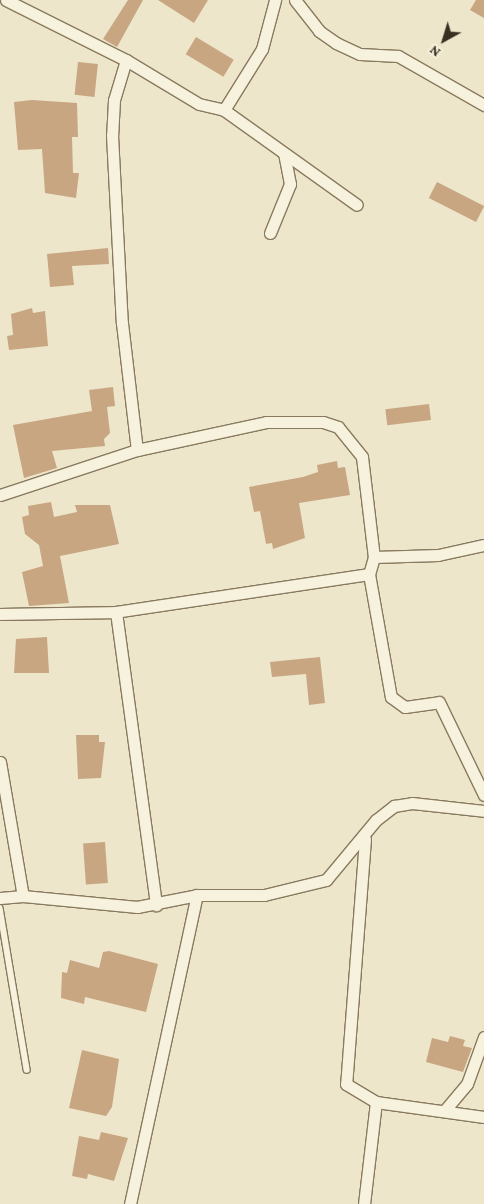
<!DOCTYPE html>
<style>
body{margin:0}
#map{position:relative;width:484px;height:1204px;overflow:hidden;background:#ede6ca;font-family:"Crimson Pro",serif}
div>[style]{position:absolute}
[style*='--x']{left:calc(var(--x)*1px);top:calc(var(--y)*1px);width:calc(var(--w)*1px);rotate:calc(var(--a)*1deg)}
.building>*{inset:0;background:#c8a682;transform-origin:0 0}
.roads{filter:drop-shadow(1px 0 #89795f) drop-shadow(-1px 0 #89795f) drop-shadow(0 1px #89795f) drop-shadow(0 -1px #89795f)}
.lane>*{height:5.5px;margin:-2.75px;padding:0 2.75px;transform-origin:2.75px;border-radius:2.75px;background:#f7f2dd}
.street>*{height:11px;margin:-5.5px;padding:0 5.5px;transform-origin:5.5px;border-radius:5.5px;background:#f7f2dd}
span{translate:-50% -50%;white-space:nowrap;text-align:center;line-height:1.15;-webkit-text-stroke:4px #f4efd9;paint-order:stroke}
.north{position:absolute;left:419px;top:15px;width:50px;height:50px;-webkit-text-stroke:4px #f4efd9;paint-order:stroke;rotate:219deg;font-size:14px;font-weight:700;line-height:20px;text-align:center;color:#3a3022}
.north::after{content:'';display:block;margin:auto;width:18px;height:22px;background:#3a3022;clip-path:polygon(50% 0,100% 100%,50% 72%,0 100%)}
</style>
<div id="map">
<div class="building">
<div style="clip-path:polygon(128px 0,143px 0,117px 47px,103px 39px)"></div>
<div style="clip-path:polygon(158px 0,208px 0,194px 23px)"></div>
<div style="clip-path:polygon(476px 0,484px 0,484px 18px,470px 10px)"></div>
<div style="left:196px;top:37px;width:44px;height:20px;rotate:31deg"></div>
<div style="left:78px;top:62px;width:20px;height:33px;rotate:6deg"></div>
<div style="clip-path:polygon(32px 100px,77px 103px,78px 137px,72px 137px,73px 173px,79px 173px,76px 198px,45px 193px,42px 149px,18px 150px,14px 102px)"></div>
<div style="left:437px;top:182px;width:53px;height:18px;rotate:27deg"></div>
<div style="clip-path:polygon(108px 248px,109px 264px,72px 266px,74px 285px,50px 287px,47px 254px)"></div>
<div style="clip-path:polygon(32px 308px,33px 313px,45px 311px,48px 346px,9px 350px,7px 336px,13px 335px,11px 314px)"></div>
<div style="clip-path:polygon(113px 387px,115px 406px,107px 407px,110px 433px,104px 439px,105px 446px,52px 451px,57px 468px,24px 478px,13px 425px,92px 411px,89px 390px)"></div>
<div style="left:429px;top:404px;width:16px;height:44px;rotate:83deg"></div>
<div style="clip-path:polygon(337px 461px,338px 468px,345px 467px,350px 495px,299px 503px,305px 538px,273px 549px,272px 543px,266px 544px,260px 511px,254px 512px,249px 487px,303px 477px,318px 472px,317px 465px)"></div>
<div style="clip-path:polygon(51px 502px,54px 517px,77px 512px,75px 505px,110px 505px,119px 544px,60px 556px,69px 603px,29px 606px,22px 572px,43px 566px,39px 545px,25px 534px,22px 517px,29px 515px,28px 506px)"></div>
<div style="clip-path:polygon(47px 637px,49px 673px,14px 673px,16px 639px)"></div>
<div style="clip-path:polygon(320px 657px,325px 703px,309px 705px,306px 674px,272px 677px,270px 662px)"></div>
<div style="clip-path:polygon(76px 735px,99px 735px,99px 742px,105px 742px,101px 778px,78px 779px)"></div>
<div style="left:105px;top:842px;width:41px;height:22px;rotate:86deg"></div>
<div style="clip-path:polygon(109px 951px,158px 964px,146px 1012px,85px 997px,84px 1004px,61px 998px,62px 972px,67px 973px,70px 960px,99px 968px,103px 952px)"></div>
<div style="clip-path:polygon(450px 1036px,465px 1040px,463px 1046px,472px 1048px,463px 1072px,426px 1062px,432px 1038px,448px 1042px)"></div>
<div style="clip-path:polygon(82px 1050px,119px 1059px,112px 1107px,106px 1116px,69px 1108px)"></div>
<div style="clip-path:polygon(101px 1132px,128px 1138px,114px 1181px,88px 1174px,87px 1179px,72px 1176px,79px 1136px,99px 1140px)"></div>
</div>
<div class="roads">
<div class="lane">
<div style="--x:0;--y:908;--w:164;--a:80.5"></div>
</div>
<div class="street">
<div style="--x:6;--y:0;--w:134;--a:26.6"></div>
<div style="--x:126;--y:60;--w:85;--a:31.1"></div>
<div style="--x:199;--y:104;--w:26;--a:13"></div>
<div style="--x:224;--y:110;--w:163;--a:35.5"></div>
<div style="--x:295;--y:0;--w:39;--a:52"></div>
<div style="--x:319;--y:31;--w:21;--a:35"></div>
<div style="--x:336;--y:43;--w:26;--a:25"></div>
<div style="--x:360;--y:54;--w:38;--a:3"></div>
<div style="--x:398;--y:56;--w:99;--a:29.7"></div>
<div style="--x:126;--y:60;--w:42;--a:106.7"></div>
<div style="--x:114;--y:100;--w:35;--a:93"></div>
<div style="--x:112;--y:135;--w:188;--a:87"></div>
<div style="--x:122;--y:323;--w:128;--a:83.3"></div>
<div style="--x:224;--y:110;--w:72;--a:-58.1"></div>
<div style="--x:262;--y:49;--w:51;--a:-75.1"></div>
<div style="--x:270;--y:233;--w:53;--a:-67.8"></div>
<div style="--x:290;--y:184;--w:31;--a:-101"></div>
<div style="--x:0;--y:495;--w:144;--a:-18.2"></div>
<div style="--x:137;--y:450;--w:132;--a:-12.2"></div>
<div style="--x:266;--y:422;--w:57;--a:0"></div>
<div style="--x:323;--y:422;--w:16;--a:18"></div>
<div style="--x:338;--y:427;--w:38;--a:51"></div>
<div style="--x:362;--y:457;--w:101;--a:83.2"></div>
<div style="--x:374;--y:557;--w:18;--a:106"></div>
<div style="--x:369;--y:574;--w:256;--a:171.5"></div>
<div style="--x:116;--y:612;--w:296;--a:82.2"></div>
<div style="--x:374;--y:557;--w:64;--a:-1.8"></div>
<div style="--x:438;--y:555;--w:47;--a:-12.3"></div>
<div style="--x:369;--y:574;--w:125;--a:79.9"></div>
<div style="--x:391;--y:697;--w:17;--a:36"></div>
<div style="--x:405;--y:707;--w:34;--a:-8"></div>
<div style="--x:439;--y:702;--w:103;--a:64.2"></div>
<div style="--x:0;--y:614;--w:116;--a:-1"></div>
<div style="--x:0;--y:762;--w:136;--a:80.3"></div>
<div style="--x:365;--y:839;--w:246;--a:94.4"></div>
<div style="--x:346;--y:1084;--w:35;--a:31"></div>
<div style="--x:376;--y:1102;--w:109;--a:7.9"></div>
<div style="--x:0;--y:898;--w:23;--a:-5"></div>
<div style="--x:23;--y:896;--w:115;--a:5.5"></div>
<div style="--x:137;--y:907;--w:61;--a:-11.3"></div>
<div style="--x:197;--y:895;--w:67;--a:0"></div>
<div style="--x:264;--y:895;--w:64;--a:-13.6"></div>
<div style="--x:326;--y:880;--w:78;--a:-50.2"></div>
<div style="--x:376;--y:820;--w:23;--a:-38"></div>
<div style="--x:394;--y:806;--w:18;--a:-9"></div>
<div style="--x:412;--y:803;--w:72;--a:6.3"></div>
<div style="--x:445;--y:1110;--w:34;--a:-50"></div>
<div style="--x:467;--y:1084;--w:50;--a:-70.1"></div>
<div style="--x:130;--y:1204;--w:316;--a:-77.8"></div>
<div style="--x:364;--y:1204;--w:103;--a:-83.3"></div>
</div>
</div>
<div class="north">N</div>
</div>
